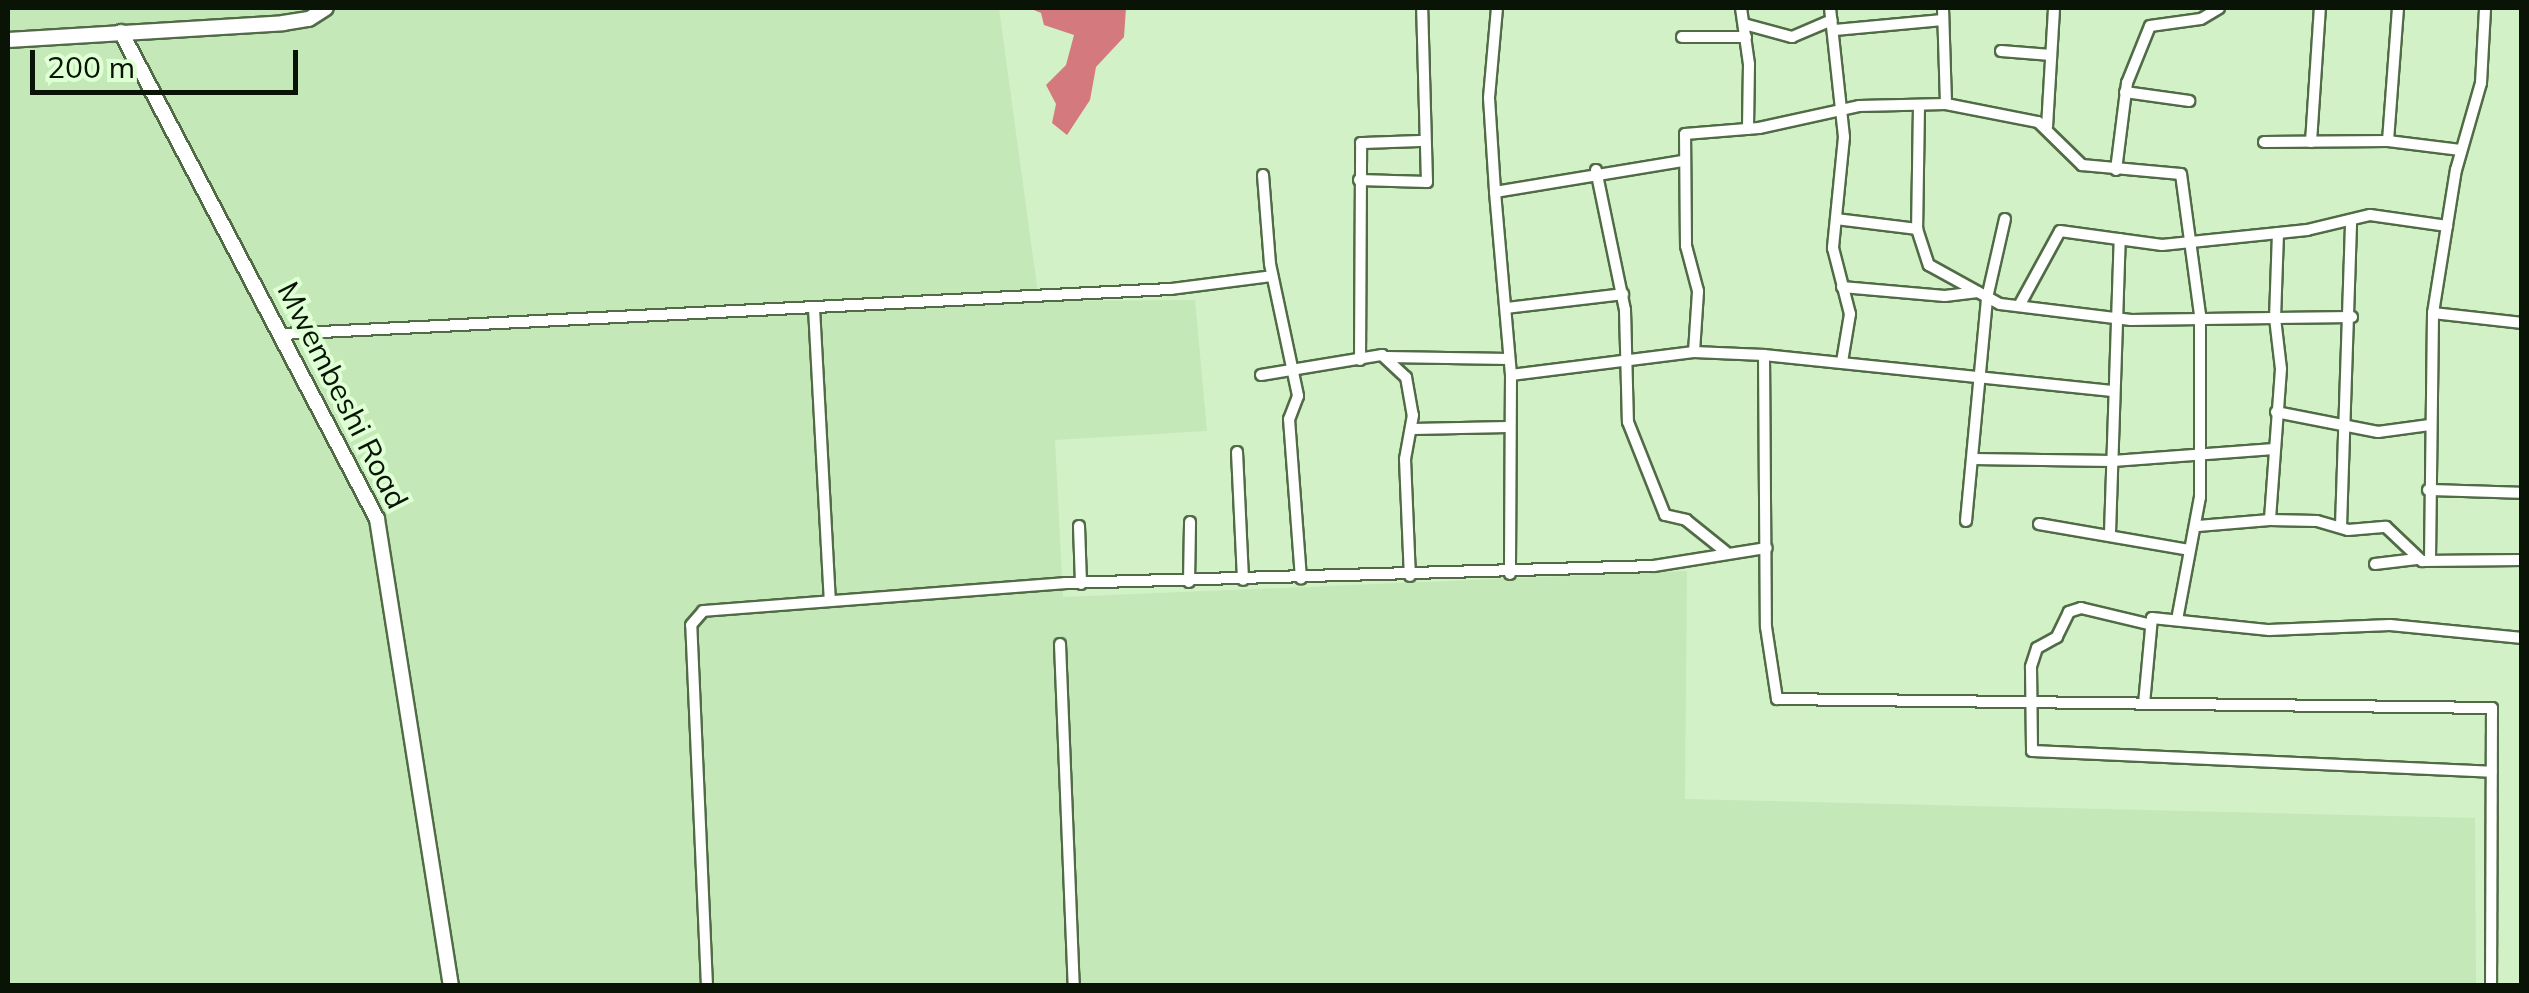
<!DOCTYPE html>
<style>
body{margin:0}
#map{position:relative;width:2529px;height:993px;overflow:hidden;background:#d2f1c7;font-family:Mulish,sans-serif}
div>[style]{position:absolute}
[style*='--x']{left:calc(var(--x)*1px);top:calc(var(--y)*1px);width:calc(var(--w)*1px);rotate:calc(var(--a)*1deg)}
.built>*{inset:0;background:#c4e8b7}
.water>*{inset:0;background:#d47a7f}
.roads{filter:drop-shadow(2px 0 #506b46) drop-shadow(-2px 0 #506b46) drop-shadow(0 2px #506b46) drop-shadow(0 -2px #506b46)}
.street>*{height:10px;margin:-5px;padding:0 5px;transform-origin:5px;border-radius:5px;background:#fff}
.secondary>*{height:14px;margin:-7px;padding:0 7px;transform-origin:7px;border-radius:7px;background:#fff}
span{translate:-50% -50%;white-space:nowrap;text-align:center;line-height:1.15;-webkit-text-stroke:8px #dfffd4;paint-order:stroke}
.street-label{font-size:30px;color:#091406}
.frame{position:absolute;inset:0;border:10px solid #091406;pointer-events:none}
.scale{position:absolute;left:30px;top:50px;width:268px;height:45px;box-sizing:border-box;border:5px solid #091406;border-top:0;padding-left:12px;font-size:30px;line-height:35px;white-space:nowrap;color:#091406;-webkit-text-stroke:8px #dfffd4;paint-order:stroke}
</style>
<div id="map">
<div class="built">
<div style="clip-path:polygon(8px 8px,999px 8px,1039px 301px,1195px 300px,1207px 431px,1055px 440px,1063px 597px,1687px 571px,1685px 799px,2475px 818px,2476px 985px,8px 985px)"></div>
</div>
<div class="water">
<div style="clip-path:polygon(973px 8px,1126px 8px,1124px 37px,1096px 67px,1090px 100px,1067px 135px,1052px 123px,1056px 104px,1046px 85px,1066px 65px,1074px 35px,1044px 25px,1041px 13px,1029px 8px)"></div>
</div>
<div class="roads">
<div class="street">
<div style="--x:1497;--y:8;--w:90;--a:95.1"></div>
<div style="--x:1489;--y:98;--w:94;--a:86.3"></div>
<div style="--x:1495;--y:192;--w:190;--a:-9.4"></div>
<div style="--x:1741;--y:8;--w:57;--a:81.9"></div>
<div style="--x:1749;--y:64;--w:65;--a:90.9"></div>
<div style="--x:1830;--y:8;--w:130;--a:83.8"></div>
<div style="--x:1844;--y:137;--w:112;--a:95.7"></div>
<div style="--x:1833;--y:248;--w:68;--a:75.6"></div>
<div style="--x:1850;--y:314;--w:49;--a:99.5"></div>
<div style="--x:1943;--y:8;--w:96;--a:88.2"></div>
<div style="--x:1744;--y:24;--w:50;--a:15.2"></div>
<div style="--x:1792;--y:37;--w:43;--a:-23"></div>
<div style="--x:1835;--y:30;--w:108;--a:-5.3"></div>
<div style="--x:1682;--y:37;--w:64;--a:0"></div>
<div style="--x:2001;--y:51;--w:50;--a:4.6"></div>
<div style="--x:2125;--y:92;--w:65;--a:8"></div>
<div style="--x:1919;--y:106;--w:123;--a:90.9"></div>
<div style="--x:1917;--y:229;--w:38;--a:72"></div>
<div style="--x:1929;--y:265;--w:81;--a:28.8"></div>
<div style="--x:2000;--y:304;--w:132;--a:7"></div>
<div style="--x:2131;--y:320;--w:144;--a:-0.8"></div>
<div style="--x:2275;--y:318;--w:51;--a:83.3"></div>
<div style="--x:2281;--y:369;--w:151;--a:94.2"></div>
<div style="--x:2047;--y:127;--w:119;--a:-86.6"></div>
<div style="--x:2388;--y:141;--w:133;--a:-85.7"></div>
<div style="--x:2264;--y:142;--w:124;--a:-0.5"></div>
<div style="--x:2388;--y:141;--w:73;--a:7.1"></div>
<div style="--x:2311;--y:142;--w:134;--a:-86.2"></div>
<div style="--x:1596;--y:170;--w:143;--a:78.3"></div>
<div style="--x:1625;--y:310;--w:112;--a:88.5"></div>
<div style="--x:1628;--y:422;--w:100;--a:68.3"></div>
<div style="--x:1665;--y:515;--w:22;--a:13"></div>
<div style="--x:1686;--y:520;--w:51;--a:38.7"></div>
<div style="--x:2116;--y:170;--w:88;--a:-82.8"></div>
<div style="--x:2127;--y:83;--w:61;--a:-68"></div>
<div style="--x:2150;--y:26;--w:51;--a:-7.8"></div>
<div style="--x:2201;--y:19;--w:21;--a:-31"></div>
<div style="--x:1263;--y:175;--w:89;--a:85.5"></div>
<div style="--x:1270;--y:264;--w:135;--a:78"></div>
<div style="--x:1298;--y:396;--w:25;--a:111"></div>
<div style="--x:1289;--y:419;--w:160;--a:85.7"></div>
<div style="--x:1359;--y:180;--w:68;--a:1.7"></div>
<div style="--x:1427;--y:182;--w:174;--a:-91.6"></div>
<div style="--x:1495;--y:192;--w:184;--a:85"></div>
<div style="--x:1511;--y:375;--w:199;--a:90.3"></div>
<div style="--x:1836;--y:219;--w:82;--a:7"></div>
<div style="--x:2278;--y:233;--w:85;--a:92"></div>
<div style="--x:2275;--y:318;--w:77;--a:-0.7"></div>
<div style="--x:1842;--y:287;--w:103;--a:5"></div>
<div style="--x:1945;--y:296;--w:33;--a:-7"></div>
<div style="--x:2019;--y:306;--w:85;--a:-61.3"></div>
<div style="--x:2060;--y:231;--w:103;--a:7.8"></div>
<div style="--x:2162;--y:245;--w:146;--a:-5.9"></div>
<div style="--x:2307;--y:230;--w:65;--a:-13.4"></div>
<div style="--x:2370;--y:215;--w:78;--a:8.1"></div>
<div style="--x:814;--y:308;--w:291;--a:86.9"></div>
<div style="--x:1506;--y:308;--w:118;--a:-6.8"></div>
<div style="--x:2433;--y:313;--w:90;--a:6.4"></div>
<div style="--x:282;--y:334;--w:890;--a:-2.9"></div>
<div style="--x:1171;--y:289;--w:102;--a:-7.3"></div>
<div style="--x:1694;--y:352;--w:61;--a:-86.2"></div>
<div style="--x:1698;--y:291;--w:47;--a:-104.9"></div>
<div style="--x:1686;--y:246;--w:112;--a:-90.5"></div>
<div style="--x:1685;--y:134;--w:74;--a:-4.6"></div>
<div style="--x:1759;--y:128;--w:102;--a:-12.4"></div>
<div style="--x:1859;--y:106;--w:87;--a:-1.3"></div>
<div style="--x:1946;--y:104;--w:94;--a:11.1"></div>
<div style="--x:2038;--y:122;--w:62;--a:44.3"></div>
<div style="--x:2082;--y:165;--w:99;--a:5.2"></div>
<div style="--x:2181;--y:174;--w:142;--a:82.3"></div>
<div style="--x:2200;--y:315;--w:182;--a:90"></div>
<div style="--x:2200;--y:497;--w:125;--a:100.6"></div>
<div style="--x:1764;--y:355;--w:350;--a:5.9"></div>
<div style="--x:1386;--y:357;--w:123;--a:0.9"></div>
<div style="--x:1360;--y:360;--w:217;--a:-89.7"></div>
<div style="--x:1361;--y:143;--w:61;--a:-1.9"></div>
<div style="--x:1261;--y:375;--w:123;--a:-9.4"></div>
<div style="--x:1382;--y:355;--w:33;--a:43"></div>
<div style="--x:1406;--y:377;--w:39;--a:80"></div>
<div style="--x:1413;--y:415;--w:45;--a:100.3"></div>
<div style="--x:1405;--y:459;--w:117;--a:87.6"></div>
<div style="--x:1511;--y:375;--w:184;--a:-7.2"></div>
<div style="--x:1694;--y:352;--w:70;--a:2.5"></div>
<div style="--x:1764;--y:355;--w:272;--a:89.6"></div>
<div style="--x:1766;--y:627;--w:73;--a:81.3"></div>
<div style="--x:1777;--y:699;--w:715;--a:0.72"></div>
<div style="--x:2492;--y:708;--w:278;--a:90.2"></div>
<div style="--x:2276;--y:412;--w:104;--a:11.1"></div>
<div style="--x:2378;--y:432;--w:52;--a:-7.7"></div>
<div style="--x:1413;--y:429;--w:95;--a:-1.2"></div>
<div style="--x:1237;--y:452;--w:128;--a:87.3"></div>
<div style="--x:1973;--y:459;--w:140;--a:0.8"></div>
<div style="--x:2113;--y:461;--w:158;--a:-4.3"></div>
<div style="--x:2428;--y:490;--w:94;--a:1.8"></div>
<div style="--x:1966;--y:521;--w:224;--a:-84.6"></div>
<div style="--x:1987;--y:298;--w:81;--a:-77.2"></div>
<div style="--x:2039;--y:524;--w:152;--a:9.8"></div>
<div style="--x:1079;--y:526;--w:58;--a:88"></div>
<div style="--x:2198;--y:526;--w:72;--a:-4.8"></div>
<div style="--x:2270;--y:520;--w:47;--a:1.2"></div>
<div style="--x:2317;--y:521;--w:32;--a:16"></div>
<div style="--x:2348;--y:530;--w:38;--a:-5"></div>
<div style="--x:2386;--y:527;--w:50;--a:43.4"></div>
<div style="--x:2422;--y:561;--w:100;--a:-0.6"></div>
<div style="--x:2341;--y:526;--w:306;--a:-88.1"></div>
<div style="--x:2110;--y:533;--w:294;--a:-88.1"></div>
<div style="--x:2430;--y:560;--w:247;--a:-89.3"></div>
<div style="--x:2433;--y:313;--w:145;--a:-80.9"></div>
<div style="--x:2456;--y:170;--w:91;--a:-74"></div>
<div style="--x:2481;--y:83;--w:75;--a:-86.9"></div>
<div style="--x:2375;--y:564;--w:42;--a:-6.8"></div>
<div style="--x:1189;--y:582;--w:60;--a:-89"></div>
<div style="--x:2148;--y:624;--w:69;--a:-166.6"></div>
<div style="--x:2081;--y:608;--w:13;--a:162"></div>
<div style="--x:2069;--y:612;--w:28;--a:116"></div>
<div style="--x:2057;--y:637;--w:23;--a:151"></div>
<div style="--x:2037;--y:648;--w:20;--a:108"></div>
<div style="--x:2031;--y:667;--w:84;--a:89.3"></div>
<div style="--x:2032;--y:751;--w:460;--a:2.6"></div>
<div style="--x:1060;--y:644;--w:342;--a:87.7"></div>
<div style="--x:2144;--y:704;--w:86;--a:-84.7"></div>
<div style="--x:2152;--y:618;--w:118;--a:5.9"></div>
<div style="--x:2269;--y:630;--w:121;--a:-2.4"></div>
<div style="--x:2390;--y:625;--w:133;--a:5.6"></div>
<div style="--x:707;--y:986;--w:361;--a:-92.5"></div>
<div style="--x:691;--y:625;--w:18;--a:-49"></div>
<div style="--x:703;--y:611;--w:363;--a:-4.4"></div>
<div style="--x:1065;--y:583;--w:589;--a:-1.65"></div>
<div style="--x:1654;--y:566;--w:114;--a:-9.1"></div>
</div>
<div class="secondary">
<div style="--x:121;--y:32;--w:550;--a:62.27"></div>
<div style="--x:377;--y:519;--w:473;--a:81"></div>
<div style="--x:8;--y:40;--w:276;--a:-3.5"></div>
<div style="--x:283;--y:23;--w:26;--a:-9"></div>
<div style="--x:309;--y:19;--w:20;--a:-33"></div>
</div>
</div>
<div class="street-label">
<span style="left:343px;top:395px;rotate:63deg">Mwembeshi Road</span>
</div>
<div class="frame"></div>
<div class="scale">200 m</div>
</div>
